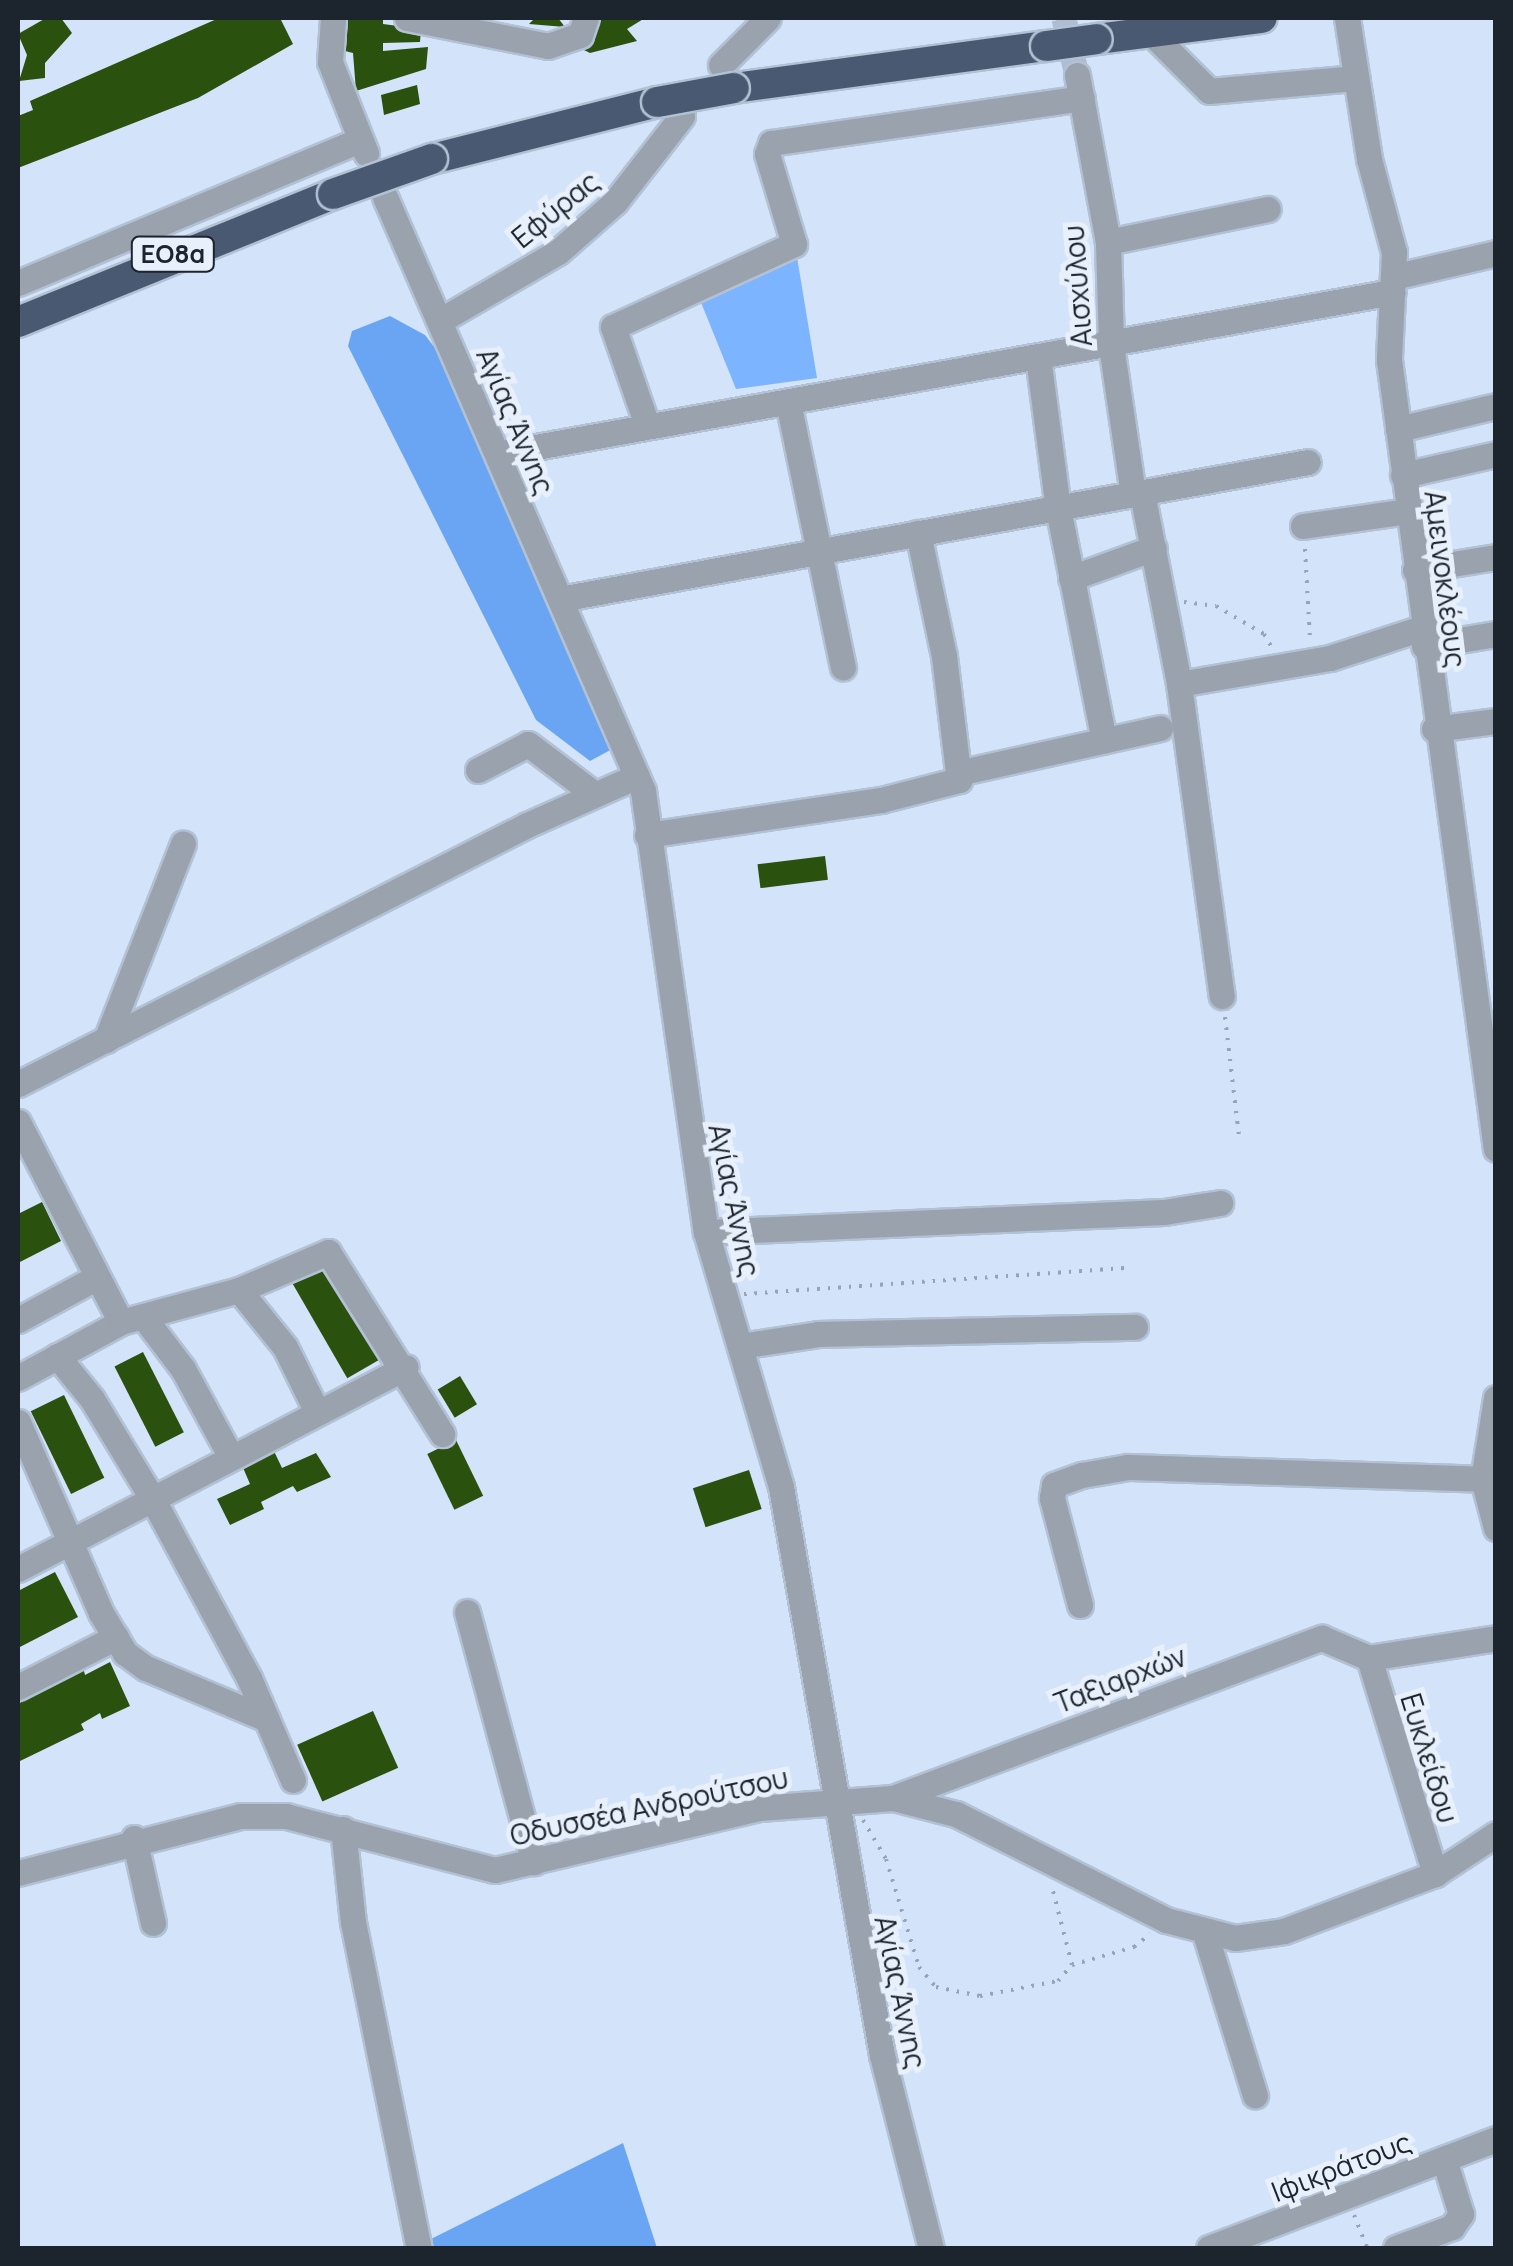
<!DOCTYPE html>
<meta charset="utf-8">
<style>
body{margin:0}
#map{position:relative;width:1513px;height:2266px;overflow:hidden;background:#d3e3f9;font-family:Manrope,sans-serif}
div>[style]{position:absolute}
[style*='--x']{left:calc(var(--x)*1px);top:calc(var(--y)*1px);width:calc(var(--w)*1px);rotate:calc(var(--a)*1deg)}
.green>*{inset:0;background:#7cb4ff}
.forest>*{inset:0;background:#6aa5f3}
.building>*{inset:0;background:#2b510f;transform-origin:0 0}
.minor-tunnel>*{height:25px;margin-top:-12.5px;transform-origin:0;background:repeating-linear-gradient(90deg,#aebdd0 0 25px,transparent 0 37px)}
.path>*{height:4px;margin-top:-2px;transform-origin:0;background:repeating-linear-gradient(90deg,#97a4b7 0 2.5px,transparent 0 10.5px)}
.roads{filter:drop-shadow(2px 0 #b2c1d4) drop-shadow(-2px 0 #b2c1d4) drop-shadow(0 2px #b2c1d4) drop-shadow(0 -2px #b2c1d4)}
.minor>*{height:25px;margin:-12.5px;padding:0 12.5px;transform-origin:12.5px;border-radius:12.5px;background:#99a2ad}
.highway>*{height:30px;margin:-15px;padding:0 15px;transform-origin:15px;border-radius:15px;background:#485971}
.bridges{filter:drop-shadow(2px 0 #b2c1d4) drop-shadow(-2px 0 #b2c1d4) drop-shadow(0 2px #b2c1d4) drop-shadow(0 -2px #b2c1d4)}
.highway-bridge>*{height:30px;margin:-15px;padding:0 15px;transform-origin:15px;border-radius:15px;background:#485971}
span{translate:-50% -50%;white-space:nowrap;text-align:center;line-height:1.15;-webkit-text-stroke:10px #e7f0fb;paint-order:stroke}
.shield-label span{padding:2px 8px;background:#e7f0fb;border:2px solid;border-radius:8px;-webkit-text-stroke-width:0}
.shield-label{font-size:25px;color:#1c242e;font-weight:700}
.street-label{font-size:28px;color:#1c242e}
.frame{position:absolute;inset:0;border:20px solid #1c242e;pointer-events:none}
</style>
<div id="map">
<div class="green">
<div style="clip-path:polygon(796px 251px,817px 378px,736px 389px,698px 295px)"></div>
</div>
<div class="forest">
<div style="clip-path:polygon(390px 316px,425px 335px,445px 361px,616px 747px,590px 761px,536px 720px,348px 346px,352px 331px)"></div>
<div style="clip-path:polygon(623px 2143px,657px 2248px,413px 2248px)"></div>
</div>
<div class="building">
<div style="clip-path:polygon(46px 18px,61px 18px,72px 33px,45px 63px,45px 78px,19px 81px,27px 55px,18px 34px)"></div>
<div style="clip-path:polygon(219px 18px,280px 18px,293px 44px,198px 98px,18px 168px,18px 116px,33px 110px,30px 101px)"></div>
<div style="clip-path:polygon(346px 18px,383px 18px,383px 24px,421px 29px,420px 42px,383px 43px,383px 51px,428px 47px,426px 69px,356px 91px,353px 53px,341px 50px,339px 23px)"></div>
<div style="clip-path:polygon(535px 18px,558px 18px,565px 27px,529px 24px)"></div>
<div style="clip-path:polygon(600px 18px,645px 18px,627px 29px,637px 41px,590px 53px,578px 47px)"></div>
<div style="clip-path:polygon(417px 85px,420px 104px,384px 115px,381px 95px)"></div>
<div style="left:825px;top:856px;width:24px;height:68px;rotate:83deg"></div>
<div style="clip-path:polygon(42px 1202px,61px 1241px,18px 1263px,18px 1214px)"></div>
<div style="left:328px;top:1259px;width:113px;height:43px;rotate:60deg"></div>
<div style="left:143px;top:1352px;width:90px;height:32px;rotate:63deg"></div>
<div style="left:460px;top:1376px;width:33px;height:26px;rotate:59deg"></div>
<div style="left:64px;top:1395px;width:92px;height:37px;rotate:64deg"></div>
<div style="left:456px;top:1440px;width:62px;height:32px;rotate:64deg"></div>
<div style="clip-path:polygon(273px 1449px,282px 1468px,316px 1453px,331px 1477px,297px 1492px,293px 1486px,261px 1502px,264px 1509px,230px 1525px,217px 1499px,250px 1484px,241px 1463px)"></div>
<div style="left:749px;top:1470px;width:41px;height:59px;rotate:72deg"></div>
<div style="clip-path:polygon(55px 1572px,78px 1617px,18px 1648px,18px 1591px)"></div>
<div style="clip-path:polygon(110px 1662px,130px 1706px,102px 1719px,100px 1713px,81px 1724px,84px 1730px,18px 1762px,18px 1704px,83px 1667px,85px 1675px)"></div>
<div style="left:373px;top:1711px;width:62px;height:83px;rotate:66deg"></div>
</div>
<div class="minor-tunnel">
<div style="--x:1064;--y:18;--w:58;--a:77.2"></div>
</div>
<div class="path">
<div style="--x:1305;--y:549;--w:90;--a:86.8"></div>
<div style="--x:1184;--y:602;--w:32;--a:7"></div>
<div style="--x:1216;--y:606;--w:56;--a:30.3"></div>
<div style="--x:1264;--y:634;--w:16;--a:60"></div>
<div style="--x:1225;--y:1017;--w:120;--a:83.3"></div>
<div style="--x:744;--y:1294;--w:385;--a:-3.9"></div>
<div style="--x:863;--y:1820;--w:45;--a:59.5"></div>
<div style="--x:886;--y:1859;--w:113;--a:73"></div>
<div style="--x:919;--y:1967;--w:26;--a:50"></div>
<div style="--x:936;--y:1987;--w:45;--a:11.6"></div>
<div style="--x:980;--y:1996;--w:79;--a:-10.9"></div>
<div style="--x:1058;--y:1981;--w:21;--a:-49"></div>
<div style="--x:1072;--y:1965;--w:81;--a:-104.4"></div>
<div style="--x:1072;--y:1965;--w:65;--a:-16.2"></div>
<div style="--x:1134;--y:1947;--w:21;--a:-39"></div>
<div style="--x:1354;--y:2215;--w:35;--a:68"></div>
</div>
<div class="roads">
<div class="minor">
<div style="--x:333;--y:18;--w:44;--a:93.9"></div>
<div style="--x:330;--y:62;--w:98;--a:68.4"></div>
<div style="--x:407;--y:18;--w:144;--a:11.2"></div>
<div style="--x:548;--y:46;--w:34;--a:-19"></div>
<div style="--x:580;--y:35;--w:18;--a:-71"></div>
<div style="--x:1347;--y:18;--w:143;--a:81.1"></div>
<div style="--x:1369;--y:159;--w:96;--a:75"></div>
<div style="--x:1394;--y:252;--w:108;--a:92.7"></div>
<div style="--x:1389;--y:360;--w:796;--a:82.28"></div>
<div style="--x:1150;--y:32;--w:83;--a:45"></div>
<div style="--x:1209;--y:91;--w:148;--a:-5.1"></div>
<div style="--x:721;--y:65;--w:66;--a:-45"></div>
<div style="--x:1077;--y:75;--w:170;--a:79.5"></div>
<div style="--x:1108;--y:242;--w:103;--a:88.3"></div>
<div style="--x:1111;--y:345;--w:151;--a:81.6"></div>
<div style="--x:385;--y:197;--w:648;--a:66.52"></div>
<div style="--x:643;--y:791;--w:445;--a:81.9"></div>
<div style="--x:706;--y:1232;--w:266;--a:73.6"></div>
<div style="--x:781;--y:1487;--w:577;--a:79.92"></div>
<div style="--x:882;--y:2055;--w:199;--a:75.8"></div>
<div style="--x:1108;--y:242;--w:163;--a:-11.7"></div>
<div style="--x:1393;--y:277;--w:106;--a:-13.1"></div>
<div style="--x:18;--y:283;--w:371;--a:-22.7"></div>
<div style="--x:441;--y:320;--w:135;--a:-30.2"></div>
<div style="--x:558;--y:252;--w:76;--a:-41.3"></div>
<div style="--x:615;--y:202;--w:109;--a:-52.1"></div>
<div style="--x:1038;--y:357;--w:152;--a:82.5"></div>
<div style="--x:1058;--y:508;--w:237;--a:78.8"></div>
<div style="--x:788;--y:402;--w:271;--a:78.3"></div>
<div style="--x:647;--y:425;--w:104;--a:-109.1"></div>
<div style="--x:613;--y:327;--w:199;--a:-24.6"></div>
<div style="--x:794;--y:244;--w:94;--a:-106.7"></div>
<div style="--x:767;--y:154;--w:12;--a:-70"></div>
<div style="--x:771;--y:143;--w:314;--a:-8.2"></div>
<div style="--x:1398;--y:429;--w:101;--a:-13.2"></div>
<div style="--x:497;--y:454;--w:910;--a:-10.26"></div>
<div style="--x:1403;--y:475;--w:95;--a:-12.7"></div>
<div style="--x:1142;--y:493;--w:195;--a:79"></div>
<div style="--x:1179;--y:684;--w:315;--a:82.2"></div>
<div style="--x:1303;--y:526;--w:105;--a:-8.2"></div>
<div style="--x:1415;--y:570;--w:82;--a:-9.1"></div>
<div style="--x:1071;--y:578;--w:88;--a:-19.9"></div>
<div style="--x:560;--y:599;--w:760;--a:-10.38"></div>
<div style="--x:1424;--y:646;--w:73;--a:-9.5"></div>
<div style="--x:1179;--y:684;--w:153;--a:-9.8"></div>
<div style="--x:1330;--y:658;--w:97;--a:-18.1"></div>
<div style="--x:1434;--y:729;--w:63;--a:-7.4"></div>
<div style="--x:478;--y:770;--w:56;--a:-27.5"></div>
<div style="--x:528;--y:744;--w:81;--a:37"></div>
<div style="--x:962;--y:772;--w:203;--a:-12.5"></div>
<div style="--x:647;--y:835;--w:237;--a:-8.5"></div>
<div style="--x:881;--y:800;--w:81;--a:-14.4"></div>
<div style="--x:959;--y:780;--w:125;--a:-96.9"></div>
<div style="--x:944;--y:656;--w:126;--a:-101.9"></div>
<div style="--x:106;--y:1040;--w:211;--a:-68.6"></div>
<div style="--x:18;--y:1084;--w:571;--a:-26.97"></div>
<div style="--x:527;--y:825;--w:120;--a:-24"></div>
<div style="--x:18;--y:1122;--w:225;--a:62.8"></div>
<div style="--x:121;--y:1322;--w:117;--a:151.5"></div>
<div style="--x:706;--y:1232;--w:458;--a:-2.5"></div>
<div style="--x:1164;--y:1212;--w:57;--a:-9.1"></div>
<div style="--x:239;--y:1290;--w:73;--a:51.1"></div>
<div style="--x:285;--y:1347;--w:72;--a:63.8"></div>
<div style="--x:145;--y:1319;--w:63;--a:52.8"></div>
<div style="--x:183;--y:1369;--w:100;--a:61.4"></div>
<div style="--x:18;--y:1320;--w:90;--a:-28.6"></div>
<div style="--x:121;--y:1322;--w:122;--a:-15.2"></div>
<div style="--x:239;--y:1290;--w:97;--a:-23.1"></div>
<div style="--x:328;--y:1252;--w:215;--a:57.9"></div>
<div style="--x:740;--y:1346;--w:79;--a:-8.7"></div>
<div style="--x:818;--y:1334;--w:317;--a:-1.3"></div>
<div style="--x:57;--y:1356;--w:55;--a:50.9"></div>
<div style="--x:92;--y:1399;--w:116;--a:58.8"></div>
<div style="--x:152;--y:1498;--w:204;--a:61.7"></div>
<div style="--x:249;--y:1678;--w:111;--a:66.7"></div>
<div style="--x:1496;--y:1398;--w:82;--a:99.1"></div>
<div style="--x:1483;--y:1479;--w:51;--a:75.1"></div>
<div style="--x:18;--y:1422;--w:208;--a:66.5"></div>
<div style="--x:101;--y:1613;--w:47;--a:59"></div>
<div style="--x:125;--y:1653;--w:26;--a:36"></div>
<div style="--x:146;--y:1668;--w:131;--a:22.9"></div>
<div style="--x:18;--y:1569;--w:437;--a:-27.5"></div>
<div style="--x:1080;--y:1605;--w:111;--a:-104.7"></div>
<div style="--x:1052;--y:1498;--w:13;--a:-81"></div>
<div style="--x:1054;--y:1485;--w:30;--a:-20"></div>
<div style="--x:1082;--y:1475;--w:47;--a:-9.9"></div>
<div style="--x:1128;--y:1467;--w:355;--a:1.9"></div>
<div style="--x:467;--y:1612;--w:259;--a:75"></div>
<div style="--x:1369;--y:1658;--w:226;--a:73"></div>
<div style="--x:1369;--y:1658;--w:129;--a:-8.9"></div>
<div style="--x:18;--y:1687;--w:110;--a:-27"></div>
<div style="--x:893;--y:1798;--w:458;--a:-20.5"></div>
<div style="--x:1322;--y:1638;--w:51;--a:23.1"></div>
<div style="--x:343;--y:1829;--w:94;--a:83.9"></div>
<div style="--x:353;--y:1922;--w:333;--a:78.6"></div>
<div style="--x:134;--y:1838;--w:87;--a:77.4"></div>
<div style="--x:18;--y:1873;--w:229;--a:-14.4"></div>
<div style="--x:240;--y:1816;--w:46;--a:0"></div>
<div style="--x:286;--y:1816;--w:216;--a:14.5"></div>
<div style="--x:495;--y:1870;--w:271;--a:-13.2"></div>
<div style="--x:759;--y:1808;--w:134;--a:-4.3"></div>
<div style="--x:893;--y:1798;--w:65;--a:14.3"></div>
<div style="--x:956;--y:1814;--w:235;--a:26.8"></div>
<div style="--x:1166;--y:1920;--w:71;--a:14.6"></div>
<div style="--x:1235;--y:1938;--w:49;--a:-8.1"></div>
<div style="--x:1284;--y:1931;--w:161;--a:-20.7"></div>
<div style="--x:1435;--y:1874;--w:73;--a:-33.3"></div>
<div style="--x:1205;--y:1933;--w:170;--a:72.9"></div>
<div style="--x:1209;--y:2248;--w:307;--a:-20.8"></div>
<div style="--x:1396;--y:2248;--w:60;--a:-20.6"></div>
<div style="--x:1452;--y:2227;--w:16;--a:-55"></div>
<div style="--x:1461;--y:2214;--w:58;--a:-107.2"></div>
</div>
<div class="highway">
<div style="--x:1097;--y:39;--w:166;--a:-7.3"></div>
<div style="--x:734;--y:88;--w:315;--a:-7.7"></div>
<div style="--x:432;--y:159;--w:232;--a:-14.2"></div>
<div style="--x:18;--y:322;--w:340;--a:-22.1"></div>
</div>
</div>
<div class="bridges">
<div class="highway-bridge">
<div style="--x:1046;--y:46;--w:51;--a:-7.8"></div>
<div style="--x:657;--y:102;--w:78;--a:-10.3"></div>
<div style="--x:333;--y:194;--w:105;--a:-19.5"></div>
</div>
</div>
<div class="shield-label">
<span style="left:173px;top:254px">ΕΟ8α</span>
</div>
<div class="street-label">
<span style="left:555px;top:209px;rotate:-39deg">Εφύρας</span>
<span style="left:1077px;top:286px;rotate:-94deg">Αισχύλου</span>
<span style="left:516px;top:421px;rotate:67deg">Αγίας Άννης</span>
<span style="left:1446px;top:579px;rotate:83deg">Αμεινοκλέους</span>
<span style="left:735px;top:1200px;rotate:78deg">Αγίας Άννης</span>
<span style="left:1120px;top:1679px;rotate:-21deg">Ταξιαρχών</span>
<span style="left:1430px;top:1758px;rotate:73deg">Ευκλείδου</span>
<span style="left:649px;top:1806px;rotate:-12deg">Οδυσσέα Ανδρούτσου</span>
<span style="left:901px;top:1992px;rotate:78deg">Αγίας Άννης</span>
<span style="left:1341px;top:2166px;rotate:-21deg">Ιφικράτους</span>
</div>
<div class="frame"></div>
</div>
